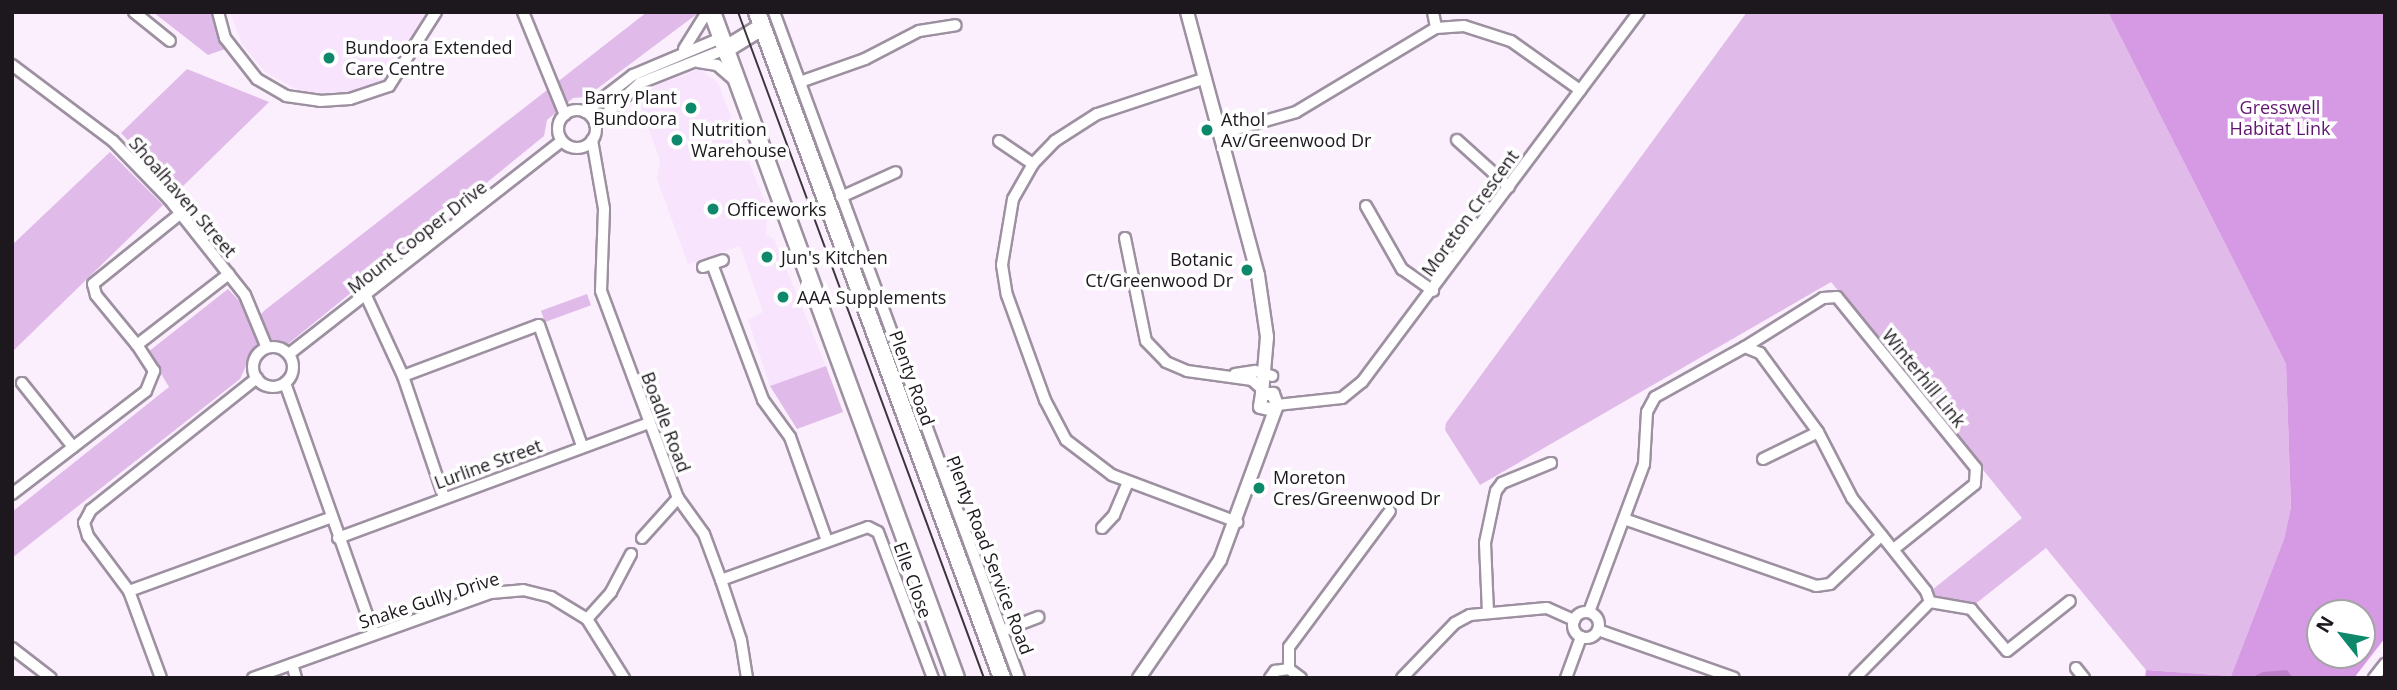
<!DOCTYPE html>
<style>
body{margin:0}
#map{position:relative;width:2397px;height:690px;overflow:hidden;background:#fbeffe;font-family:"Open Sans",sans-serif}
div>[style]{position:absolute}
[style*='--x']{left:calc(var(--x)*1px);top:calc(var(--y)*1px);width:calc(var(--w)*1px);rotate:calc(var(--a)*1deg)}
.built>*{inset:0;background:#f8e4fc}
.green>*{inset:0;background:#e0bae9;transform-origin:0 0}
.forest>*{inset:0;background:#d699e3}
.water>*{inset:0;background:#bc81c9}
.roads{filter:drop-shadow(2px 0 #9d90a0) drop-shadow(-2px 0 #9d90a0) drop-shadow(0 2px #9d90a0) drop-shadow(0 -2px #9d90a0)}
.minor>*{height:10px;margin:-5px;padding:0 5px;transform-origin:5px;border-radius:5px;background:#fff}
.minor>.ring{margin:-5px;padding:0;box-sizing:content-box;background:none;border:10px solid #fff;border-radius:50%}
.tertiary>*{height:12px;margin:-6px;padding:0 6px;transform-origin:6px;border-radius:6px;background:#fff}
.trunk>*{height:16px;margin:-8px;padding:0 8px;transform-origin:8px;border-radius:8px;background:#fff}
.tram>*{height:2px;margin:-1px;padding:0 1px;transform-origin:1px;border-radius:1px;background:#3b353d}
.dots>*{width:19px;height:19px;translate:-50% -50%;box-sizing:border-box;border:4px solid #fff;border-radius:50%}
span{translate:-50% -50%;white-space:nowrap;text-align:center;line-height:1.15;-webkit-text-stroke:7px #fff;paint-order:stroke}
.poi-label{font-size:18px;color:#1d181e}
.left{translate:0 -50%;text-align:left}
.right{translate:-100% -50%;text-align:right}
.park-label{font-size:18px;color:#5f156e}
.street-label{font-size:18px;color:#1d181e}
.frame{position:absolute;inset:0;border:14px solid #1d181e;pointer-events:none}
.north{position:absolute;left:2306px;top:599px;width:70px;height:70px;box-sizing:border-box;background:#fff;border:2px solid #a5a3a5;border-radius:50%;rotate:301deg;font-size:19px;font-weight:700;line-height:28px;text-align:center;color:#1d181e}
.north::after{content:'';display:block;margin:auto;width:24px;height:32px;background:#0e886b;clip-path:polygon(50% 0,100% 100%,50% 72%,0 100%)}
</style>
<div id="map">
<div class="built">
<div style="clip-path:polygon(230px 12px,430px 12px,396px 73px,382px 85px,346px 93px,302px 92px,265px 72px,242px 44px)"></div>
<div style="clip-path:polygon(700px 69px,718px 83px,767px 207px,766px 235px,774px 239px,826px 366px,770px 386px,748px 320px,763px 312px,740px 246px,688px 264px,657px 179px,660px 160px,638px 99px,657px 85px)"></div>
</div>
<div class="green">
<div style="clip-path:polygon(153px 12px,212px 12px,225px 49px,208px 55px)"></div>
<div style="clip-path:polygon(647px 12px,697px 14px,586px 97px,573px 98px,547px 120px,544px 136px,288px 344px,276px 342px,253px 351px,240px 379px,12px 558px,12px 512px,169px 387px,148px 352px,228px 289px,243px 305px,250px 326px,265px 310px)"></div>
<div style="clip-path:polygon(1747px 12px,2108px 12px,2286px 364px,2291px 507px,2284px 539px,2231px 676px,2146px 670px,2046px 548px,1974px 605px,1940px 601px,1932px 590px,2022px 518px,1831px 282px,1480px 485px,1445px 430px,1446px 423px)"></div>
<div style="clip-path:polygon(187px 69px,269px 102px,177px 192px,121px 133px)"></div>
<div style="clip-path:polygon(110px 152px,163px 205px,12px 352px,12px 245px)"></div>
<div style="left:587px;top:294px;width:12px;height:49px;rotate:70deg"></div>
<div style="clip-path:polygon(826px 366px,843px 412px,797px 429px,770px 386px)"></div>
</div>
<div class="forest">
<div style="clip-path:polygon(evenodd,2108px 12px,2385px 12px,2385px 638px,2354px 678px,2145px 678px,2146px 670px,2231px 676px,2284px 539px,2291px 507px,2286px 364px,2108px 12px,2320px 613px,2362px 613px,2362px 655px,2320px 655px,2320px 613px)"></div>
</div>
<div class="water">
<div style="clip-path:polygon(2287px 670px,2293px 678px,2251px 678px,2263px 672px)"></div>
</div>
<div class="roads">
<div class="minor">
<div style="--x:134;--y:12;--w:46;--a:38.9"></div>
<div style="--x:218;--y:12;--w:27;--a:75"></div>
<div style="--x:225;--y:38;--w:52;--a:52"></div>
<div style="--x:257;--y:79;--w:34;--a:30"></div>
<div style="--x:286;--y:96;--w:34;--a:8"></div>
<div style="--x:320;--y:101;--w:30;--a:-4"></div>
<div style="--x:350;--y:99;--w:41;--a:-18.4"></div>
<div style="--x:389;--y:86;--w:88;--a:-57.6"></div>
<div style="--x:523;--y:12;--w:111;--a:67.8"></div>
<div style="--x:774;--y:12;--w:710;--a:69.8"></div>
<div style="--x:1433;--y:12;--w:16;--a:79"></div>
<div style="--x:684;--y:49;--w:44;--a:-58.1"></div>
<div style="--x:698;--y:62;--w:19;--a:9"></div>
<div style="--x:717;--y:65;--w:21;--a:41"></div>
<div style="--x:12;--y:65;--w:126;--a:37"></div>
<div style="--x:113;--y:141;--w:81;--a:46"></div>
<div style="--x:169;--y:199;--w:122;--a:51.6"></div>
<div style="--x:245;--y:295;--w:57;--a:67.5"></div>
<div style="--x:1203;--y:79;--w:112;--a:161.7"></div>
<div style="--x:1097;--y:114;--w:50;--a:147.3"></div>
<div style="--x:1055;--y:141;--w:32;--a:134"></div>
<div style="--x:1033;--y:164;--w:40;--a:119.7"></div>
<div style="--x:1013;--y:199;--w:67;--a:99.5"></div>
<div style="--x:1002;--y:265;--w:30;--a:81"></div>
<div style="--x:1007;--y:295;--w:112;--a:70.1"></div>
<div style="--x:1045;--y:400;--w:45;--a:62.3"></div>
<div style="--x:1066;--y:440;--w:58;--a:37.3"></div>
<div style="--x:1112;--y:475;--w:134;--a:20.6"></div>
<div style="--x:800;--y:82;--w:69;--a:-19.5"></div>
<div style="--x:865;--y:59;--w:61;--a:-27.4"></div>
<div style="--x:919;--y:31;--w:37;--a:-9"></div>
<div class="ring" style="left:558px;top:110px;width:28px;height:28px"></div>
<div style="--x:585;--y:112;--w:61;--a:-37.6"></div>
<div style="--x:633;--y:75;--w:95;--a:-22.8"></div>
<div style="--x:595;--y:124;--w:61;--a:-42.3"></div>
<div style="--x:640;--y:83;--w:92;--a:-21.6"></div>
<div style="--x:1219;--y:134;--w:80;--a:-15.9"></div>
<div style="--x:1296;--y:112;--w:163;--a:-31"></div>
<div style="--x:1436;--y:28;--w:28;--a:-4"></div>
<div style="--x:1464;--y:26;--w:49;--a:17.7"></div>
<div style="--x:1511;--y:41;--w:85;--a:35.4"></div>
<div style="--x:592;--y:140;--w:70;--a:80.1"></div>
<div style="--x:604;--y:209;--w:82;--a:92.1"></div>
<div style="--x:601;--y:291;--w:221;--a:69.6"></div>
<div style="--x:678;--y:498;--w:44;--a:54.2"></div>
<div style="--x:704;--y:534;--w:49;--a:69.7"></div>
<div style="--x:721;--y:580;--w:63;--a:71.6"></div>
<div style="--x:741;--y:640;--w:38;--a:81"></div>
<div style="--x:1457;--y:140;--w:70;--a:42.1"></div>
<div style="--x:999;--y:141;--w:41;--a:34.1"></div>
<div style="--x:841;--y:197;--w:60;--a:-24.4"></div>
<div style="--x:1366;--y:206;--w:73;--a:60.3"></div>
<div style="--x:1402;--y:269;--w:38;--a:35"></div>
<div style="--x:1125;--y:238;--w:105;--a:78.5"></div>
<div style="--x:1146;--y:341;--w:29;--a:46"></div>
<div style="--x:1166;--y:362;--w:23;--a:23"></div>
<div style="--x:1187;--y:371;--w:66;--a:7.9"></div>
<div style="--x:1252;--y:380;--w:15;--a:42"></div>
<div style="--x:712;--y:264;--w:145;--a:69.4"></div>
<div style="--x:763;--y:400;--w:46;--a:53.9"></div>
<div style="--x:790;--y:437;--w:110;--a:70.4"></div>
<div style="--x:703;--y:267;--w:21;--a:-19"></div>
<div style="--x:367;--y:298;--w:86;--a:65.2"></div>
<div style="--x:403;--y:376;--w:128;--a:71.3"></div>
<div style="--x:137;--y:345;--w:65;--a:-129.4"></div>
<div style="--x:96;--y:295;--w:11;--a:-105"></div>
<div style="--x:93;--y:284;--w:113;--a:-38.9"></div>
<div style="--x:1745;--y:347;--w:92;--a:-32.1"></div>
<div style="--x:1823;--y:298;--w:14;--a:-4"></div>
<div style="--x:1837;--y:297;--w:220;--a:50.9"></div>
<div style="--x:1976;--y:468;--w:16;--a:94"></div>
<div style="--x:1975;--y:484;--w:104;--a:141.3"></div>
<div class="ring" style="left:253px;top:347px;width:30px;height:30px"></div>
<div style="--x:289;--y:354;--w:346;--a:-38"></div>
<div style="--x:1235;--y:374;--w:20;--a:-9"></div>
<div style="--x:1255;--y:371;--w:18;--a:16"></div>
<div style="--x:403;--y:376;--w:145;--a:-20.6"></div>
<div style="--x:539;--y:325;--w:128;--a:70.4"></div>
<div style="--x:22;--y:383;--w:82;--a:51.4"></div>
<div style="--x:285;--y:383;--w:266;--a:70.5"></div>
<div style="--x:1277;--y:405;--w:65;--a:-6.1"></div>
<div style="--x:1342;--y:398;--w:26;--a:-39"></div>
<div style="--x:1362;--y:382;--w:462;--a:-53.2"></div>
<div style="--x:1763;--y:459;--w:61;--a:-26.1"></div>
<div style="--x:12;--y:494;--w:169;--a:-37.5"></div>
<div style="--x:146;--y:391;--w:22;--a:-68"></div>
<div style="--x:154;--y:371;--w:31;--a:-123"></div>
<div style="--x:137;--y:345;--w:116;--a:-37.7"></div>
<div style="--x:1624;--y:519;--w:203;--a:19.2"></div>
<div style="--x:1816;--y:586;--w:14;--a:-8"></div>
<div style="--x:1830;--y:584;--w:71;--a:-43.3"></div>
<div style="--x:1102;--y:528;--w:18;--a:-47"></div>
<div style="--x:1114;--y:515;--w:36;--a:-67"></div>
<div style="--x:338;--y:538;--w:332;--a:-20.3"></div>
<div style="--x:642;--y:538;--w:54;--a:-48"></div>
<div style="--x:721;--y:580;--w:156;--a:-19.8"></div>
<div style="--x:868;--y:527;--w:11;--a:27"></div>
<div style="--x:878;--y:532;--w:156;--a:69.4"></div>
<div style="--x:129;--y:591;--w:214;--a:-20"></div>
<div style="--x:1930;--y:602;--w:42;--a:9.7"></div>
<div style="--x:1971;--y:609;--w:55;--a:49.4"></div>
<div style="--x:2007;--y:651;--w:80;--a:-38.4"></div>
<div class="ring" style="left:1573px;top:612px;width:16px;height:16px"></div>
<div style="--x:1488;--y:612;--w:69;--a:-92.5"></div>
<div style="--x:1485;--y:543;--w:53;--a:-78.1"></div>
<div style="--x:1496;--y:491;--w:10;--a:-53"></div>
<div style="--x:1502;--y:483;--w:53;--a:-22.2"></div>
<div style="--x:1589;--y:612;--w:158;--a:-69.6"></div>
<div style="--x:1644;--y:464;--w:52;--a:-86.7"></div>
<div style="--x:1647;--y:412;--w:17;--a:-62"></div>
<div style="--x:1655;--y:397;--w:103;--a:-29.1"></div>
<div style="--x:1745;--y:347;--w:16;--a:22"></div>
<div style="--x:1760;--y:353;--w:98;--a:53.7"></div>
<div style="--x:1818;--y:432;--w:74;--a:62.7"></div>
<div style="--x:1852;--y:498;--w:119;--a:51.5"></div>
<div style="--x:1926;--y:591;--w:12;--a:70"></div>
<div style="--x:587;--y:619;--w:36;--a:-48"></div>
<div style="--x:611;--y:592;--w:43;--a:-62.2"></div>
<div style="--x:1598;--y:630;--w:144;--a:19.4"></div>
<div style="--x:1002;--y:631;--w:39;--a:-21"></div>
<div style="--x:12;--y:648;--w:49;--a:37.6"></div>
<div style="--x:292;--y:664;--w:15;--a:74"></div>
<div style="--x:2076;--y:668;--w:13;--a:51"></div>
<div style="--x:1289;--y:669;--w:22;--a:-90"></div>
<div style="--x:1289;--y:647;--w:169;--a:-53.4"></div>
<div style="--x:161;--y:678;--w:93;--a:-110.2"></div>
<div style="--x:129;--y:591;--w:69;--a:-126.7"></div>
<div style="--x:88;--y:536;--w:14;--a:-107"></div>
<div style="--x:84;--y:523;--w:15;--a:-62"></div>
<div style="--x:91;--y:510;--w:212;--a:-38.5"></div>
<div style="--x:253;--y:678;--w:253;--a:-19.7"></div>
<div style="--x:491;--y:593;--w:32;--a:-5"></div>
<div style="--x:523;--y:590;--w:29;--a:14"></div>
<div style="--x:551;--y:597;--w:42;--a:31.4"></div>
<div style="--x:587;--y:619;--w:70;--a:57.9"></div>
<div style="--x:1270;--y:678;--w:9;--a:-54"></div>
<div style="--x:1275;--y:671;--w:14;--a:-8"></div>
<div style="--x:1289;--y:669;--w:15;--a:37"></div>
<div style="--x:1402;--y:678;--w:76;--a:-46.1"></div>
<div style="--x:1455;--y:623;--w:17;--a:-28"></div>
<div style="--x:1470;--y:615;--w:77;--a:-5.2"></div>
<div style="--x:1547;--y:608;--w:30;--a:24"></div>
<div style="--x:1566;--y:678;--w:44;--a:-69.9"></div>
<div style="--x:1855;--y:678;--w:107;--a:-45.4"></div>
<div style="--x:2374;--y:678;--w:18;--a:-52"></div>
</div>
<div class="tertiary">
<div style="--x:1187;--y:12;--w:272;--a:74.9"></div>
<div style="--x:1258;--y:275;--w:63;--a:81.7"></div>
<div style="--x:1267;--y:337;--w:57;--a:95"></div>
<div style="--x:1139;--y:678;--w:143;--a:-55.5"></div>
<div style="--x:1220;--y:560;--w:165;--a:-69.8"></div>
<div style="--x:1277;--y:405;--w:12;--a:-110"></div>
<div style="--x:1273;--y:394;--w:11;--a:180"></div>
<div style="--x:1262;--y:394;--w:13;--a:99"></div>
<div style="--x:1260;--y:407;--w:13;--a:13"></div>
</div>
<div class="trunk">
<div style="--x:712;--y:12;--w:709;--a:69.88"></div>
<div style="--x:757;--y:12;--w:710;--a:69.8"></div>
<div style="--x:726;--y:49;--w:42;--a:-31.4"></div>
</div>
</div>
<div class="tram">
<div style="--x:738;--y:12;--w:710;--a:69.73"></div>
</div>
<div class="dots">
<div style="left:329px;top:58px;background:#0e886b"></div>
<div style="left:691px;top:108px;background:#0e886b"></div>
<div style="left:1207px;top:130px;background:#0e886b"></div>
<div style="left:677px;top:140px;background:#0e886b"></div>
<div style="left:713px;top:209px;background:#0e886b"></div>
<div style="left:767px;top:257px;background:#0e886b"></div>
<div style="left:1247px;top:270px;background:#0e886b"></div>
<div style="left:783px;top:297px;background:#0e886b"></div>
<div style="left:1259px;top:488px;background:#0e886b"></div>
</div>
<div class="poi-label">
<span class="left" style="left:345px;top:58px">Bundoora Extended<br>Care Centre</span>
<span class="right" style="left:677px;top:108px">Barry Plant<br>Bundoora</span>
<span class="left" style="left:1221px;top:130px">Athol<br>Av/Greenwood Dr</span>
<span class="left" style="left:691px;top:140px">Nutrition<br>Warehouse</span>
<span class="left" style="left:727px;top:209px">Officeworks</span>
<span class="left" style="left:781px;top:257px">Jun's Kitchen</span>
<span class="right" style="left:1233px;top:270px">Botanic<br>Ct/Greenwood Dr</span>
<span class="left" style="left:797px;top:297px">AAA Supplements</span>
<span class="left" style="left:1273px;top:488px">Moreton<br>Cres/Greenwood Dr</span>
</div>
<div class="park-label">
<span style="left:2280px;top:118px">Gresswell<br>Habitat Link</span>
</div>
<div class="street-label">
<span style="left:183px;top:197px;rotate:49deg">Shoalhaven Street</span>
<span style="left:1470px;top:213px;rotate:-54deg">Moreton Crescent</span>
<span style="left:417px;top:237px;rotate:-38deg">Mount Cooper Drive</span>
<span style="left:912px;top:378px;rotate:70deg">Plenty Road</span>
<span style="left:1924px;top:378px;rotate:51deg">Winterhill Link</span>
<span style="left:666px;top:422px;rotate:69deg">Boadle Road</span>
<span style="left:488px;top:464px;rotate:-20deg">Lurline Street</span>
<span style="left:990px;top:555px;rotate:69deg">Plenty Road Service Road</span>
<span style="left:913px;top:580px;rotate:70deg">Elle Close</span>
<span style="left:429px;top:600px;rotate:-18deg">Snake Gully Drive</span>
</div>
<div class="frame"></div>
<div class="north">N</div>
</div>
